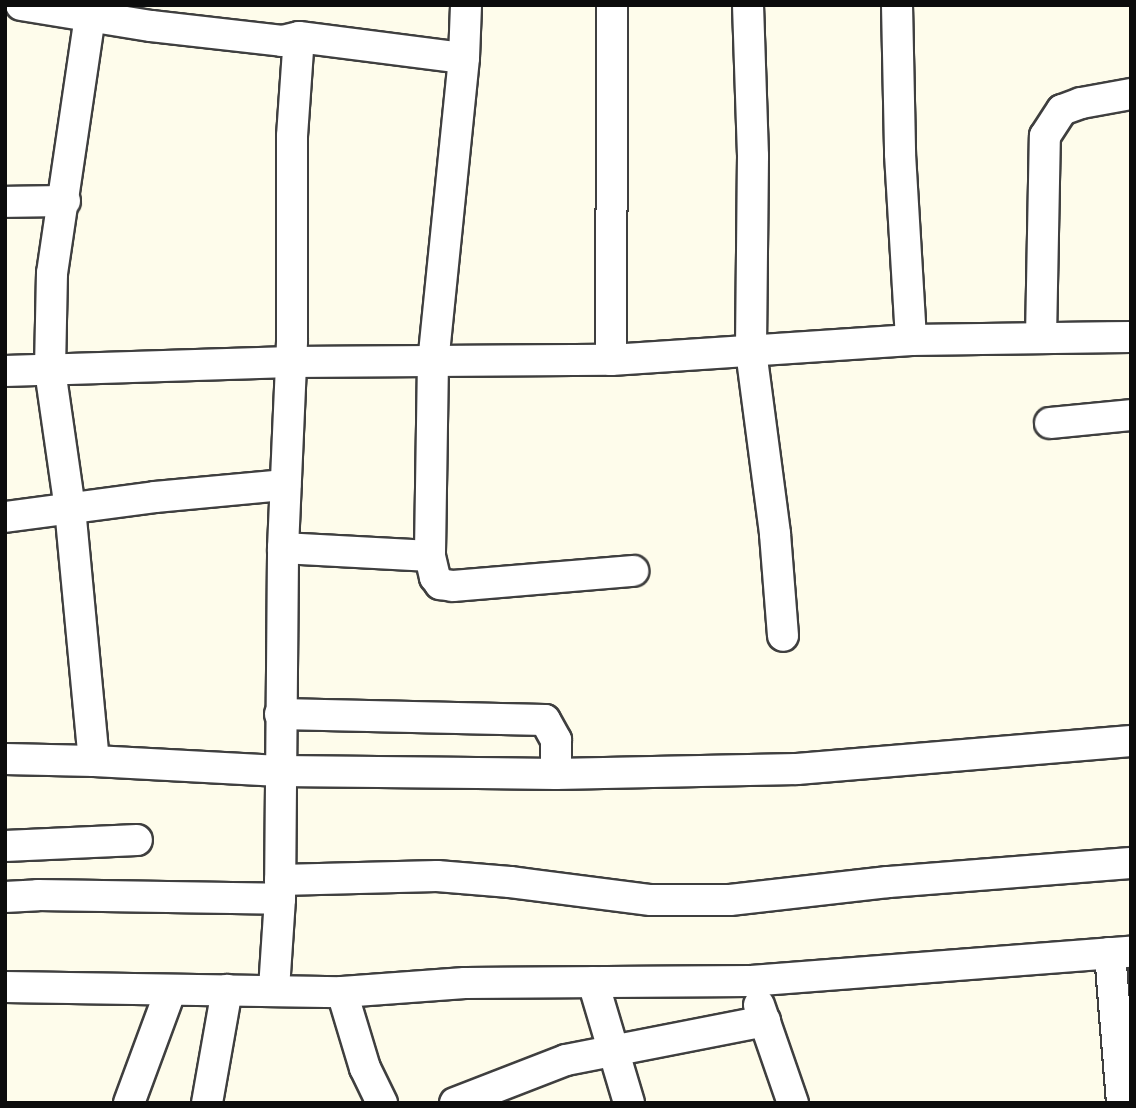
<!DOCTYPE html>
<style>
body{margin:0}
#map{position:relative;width:1136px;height:1108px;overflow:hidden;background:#fefceb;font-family:Merriweather,serif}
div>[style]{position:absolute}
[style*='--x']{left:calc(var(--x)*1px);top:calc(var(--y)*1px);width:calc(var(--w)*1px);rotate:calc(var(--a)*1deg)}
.roads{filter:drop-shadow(2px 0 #3f3f3f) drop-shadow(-2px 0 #3f3f3f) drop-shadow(0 2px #3f3f3f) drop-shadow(0 -2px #3f3f3f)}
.minor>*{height:30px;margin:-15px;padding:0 15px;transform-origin:15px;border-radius:15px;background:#fff}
span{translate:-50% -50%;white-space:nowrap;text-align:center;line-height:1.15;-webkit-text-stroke:7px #fff;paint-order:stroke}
.frame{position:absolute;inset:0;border:7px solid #0c0c0c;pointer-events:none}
</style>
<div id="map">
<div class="roads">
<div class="minor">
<div style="--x:21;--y:5;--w:132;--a:9.2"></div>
<div style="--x:151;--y:26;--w:132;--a:6.5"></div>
<div style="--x:282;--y:41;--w:17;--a:-13"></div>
<div style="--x:299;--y:37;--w:166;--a:7.3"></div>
<div style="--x:464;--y:58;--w:53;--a:-87.8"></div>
<div style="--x:748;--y:5;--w:151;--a:88.1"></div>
<div style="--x:753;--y:156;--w:195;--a:90.6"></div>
<div style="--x:751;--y:351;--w:185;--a:82.5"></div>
<div style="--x:775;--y:534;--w:102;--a:85.5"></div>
<div style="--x:897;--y:5;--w:149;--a:88.8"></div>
<div style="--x:900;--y:154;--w:186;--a:86.6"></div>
<div style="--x:90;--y:16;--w:260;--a:98.4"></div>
<div style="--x:52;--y:273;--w:97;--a:91.2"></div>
<div style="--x:50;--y:370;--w:139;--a:81.8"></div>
<div style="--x:70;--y:508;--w:254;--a:84.6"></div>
<div style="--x:464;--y:58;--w:305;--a:95.8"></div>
<div style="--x:433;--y:361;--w:195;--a:90.9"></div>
<div style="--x:430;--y:556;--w:22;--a:77"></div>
<div style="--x:435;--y:577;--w:9;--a:54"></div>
<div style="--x:440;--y:584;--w:13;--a:9"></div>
<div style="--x:453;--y:586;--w:181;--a:-4.8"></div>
<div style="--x:5;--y:202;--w:60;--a:-1"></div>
<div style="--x:1041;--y:338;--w:202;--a:-88.9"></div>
<div style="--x:1045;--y:136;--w:31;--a:-57"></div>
<div style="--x:1062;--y:110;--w:20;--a:-20"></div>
<div style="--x:1081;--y:103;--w:51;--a:-10.2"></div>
<div style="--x:611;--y:360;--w:355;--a:-89.8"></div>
<div style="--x:5;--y:371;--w:286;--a:-1.8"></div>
<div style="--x:291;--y:362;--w:320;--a:-0.4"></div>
<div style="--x:611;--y:360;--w:301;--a:-3.8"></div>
<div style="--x:911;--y:340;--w:220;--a:-0.8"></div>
<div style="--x:1050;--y:423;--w:81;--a:-5.6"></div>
<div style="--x:5;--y:517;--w:151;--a:-7.6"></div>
<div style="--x:155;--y:497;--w:131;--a:-5.3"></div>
<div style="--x:283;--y:548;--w:147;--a:3.1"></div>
<div style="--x:280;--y:714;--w:265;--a:1.3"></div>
<div style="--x:545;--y:720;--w:23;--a:61"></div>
<div style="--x:556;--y:740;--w:34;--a:90"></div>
<div style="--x:5;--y:759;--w:89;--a:1.3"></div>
<div style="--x:94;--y:761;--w:186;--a:3.1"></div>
<div style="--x:280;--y:771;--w:276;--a:0.6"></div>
<div style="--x:556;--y:774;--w:241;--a:-1.2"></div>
<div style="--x:797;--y:769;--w:335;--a:-4.8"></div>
<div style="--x:5;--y:846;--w:132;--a:-2.6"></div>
<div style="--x:280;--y:880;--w:157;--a:-1.5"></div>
<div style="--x:437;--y:876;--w:73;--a:4.7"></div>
<div style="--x:510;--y:882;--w:142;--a:7.3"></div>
<div style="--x:651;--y:900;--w:79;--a:0"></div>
<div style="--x:730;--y:900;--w:159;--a:-6.5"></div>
<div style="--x:888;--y:882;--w:244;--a:-4.5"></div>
<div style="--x:5;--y:897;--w:33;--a:-3"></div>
<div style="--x:38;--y:895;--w:242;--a:0.9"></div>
<div style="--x:1110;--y:953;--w:150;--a:85.4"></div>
<div style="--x:593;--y:982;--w:126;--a:73.4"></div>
<div style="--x:5;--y:987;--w:337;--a:0.9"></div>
<div style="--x:342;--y:992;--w:123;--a:-4.2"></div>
<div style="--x:465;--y:983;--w:285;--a:-0.4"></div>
<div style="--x:750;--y:981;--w:382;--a:-4.4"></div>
<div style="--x:274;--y:989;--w:90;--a:-86.2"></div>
<div style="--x:280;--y:899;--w:351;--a:-89.5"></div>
<div style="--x:283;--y:548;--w:208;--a:-87.5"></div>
<div style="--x:292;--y:340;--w:204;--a:-90"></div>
<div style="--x:292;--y:136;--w:99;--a:-86"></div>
<div style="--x:342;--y:992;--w:79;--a:73.2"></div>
<div style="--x:365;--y:1068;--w:39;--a:64"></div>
<div style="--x:759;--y:1005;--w:104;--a:70.9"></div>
<div style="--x:129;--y:1103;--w:118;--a:-69.7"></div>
<div style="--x:207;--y:1103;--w:115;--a:-80"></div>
<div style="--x:455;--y:1103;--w:119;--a:-21.2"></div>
<div style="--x:566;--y:1060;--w:203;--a:-11.1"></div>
</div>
</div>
<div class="frame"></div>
</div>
